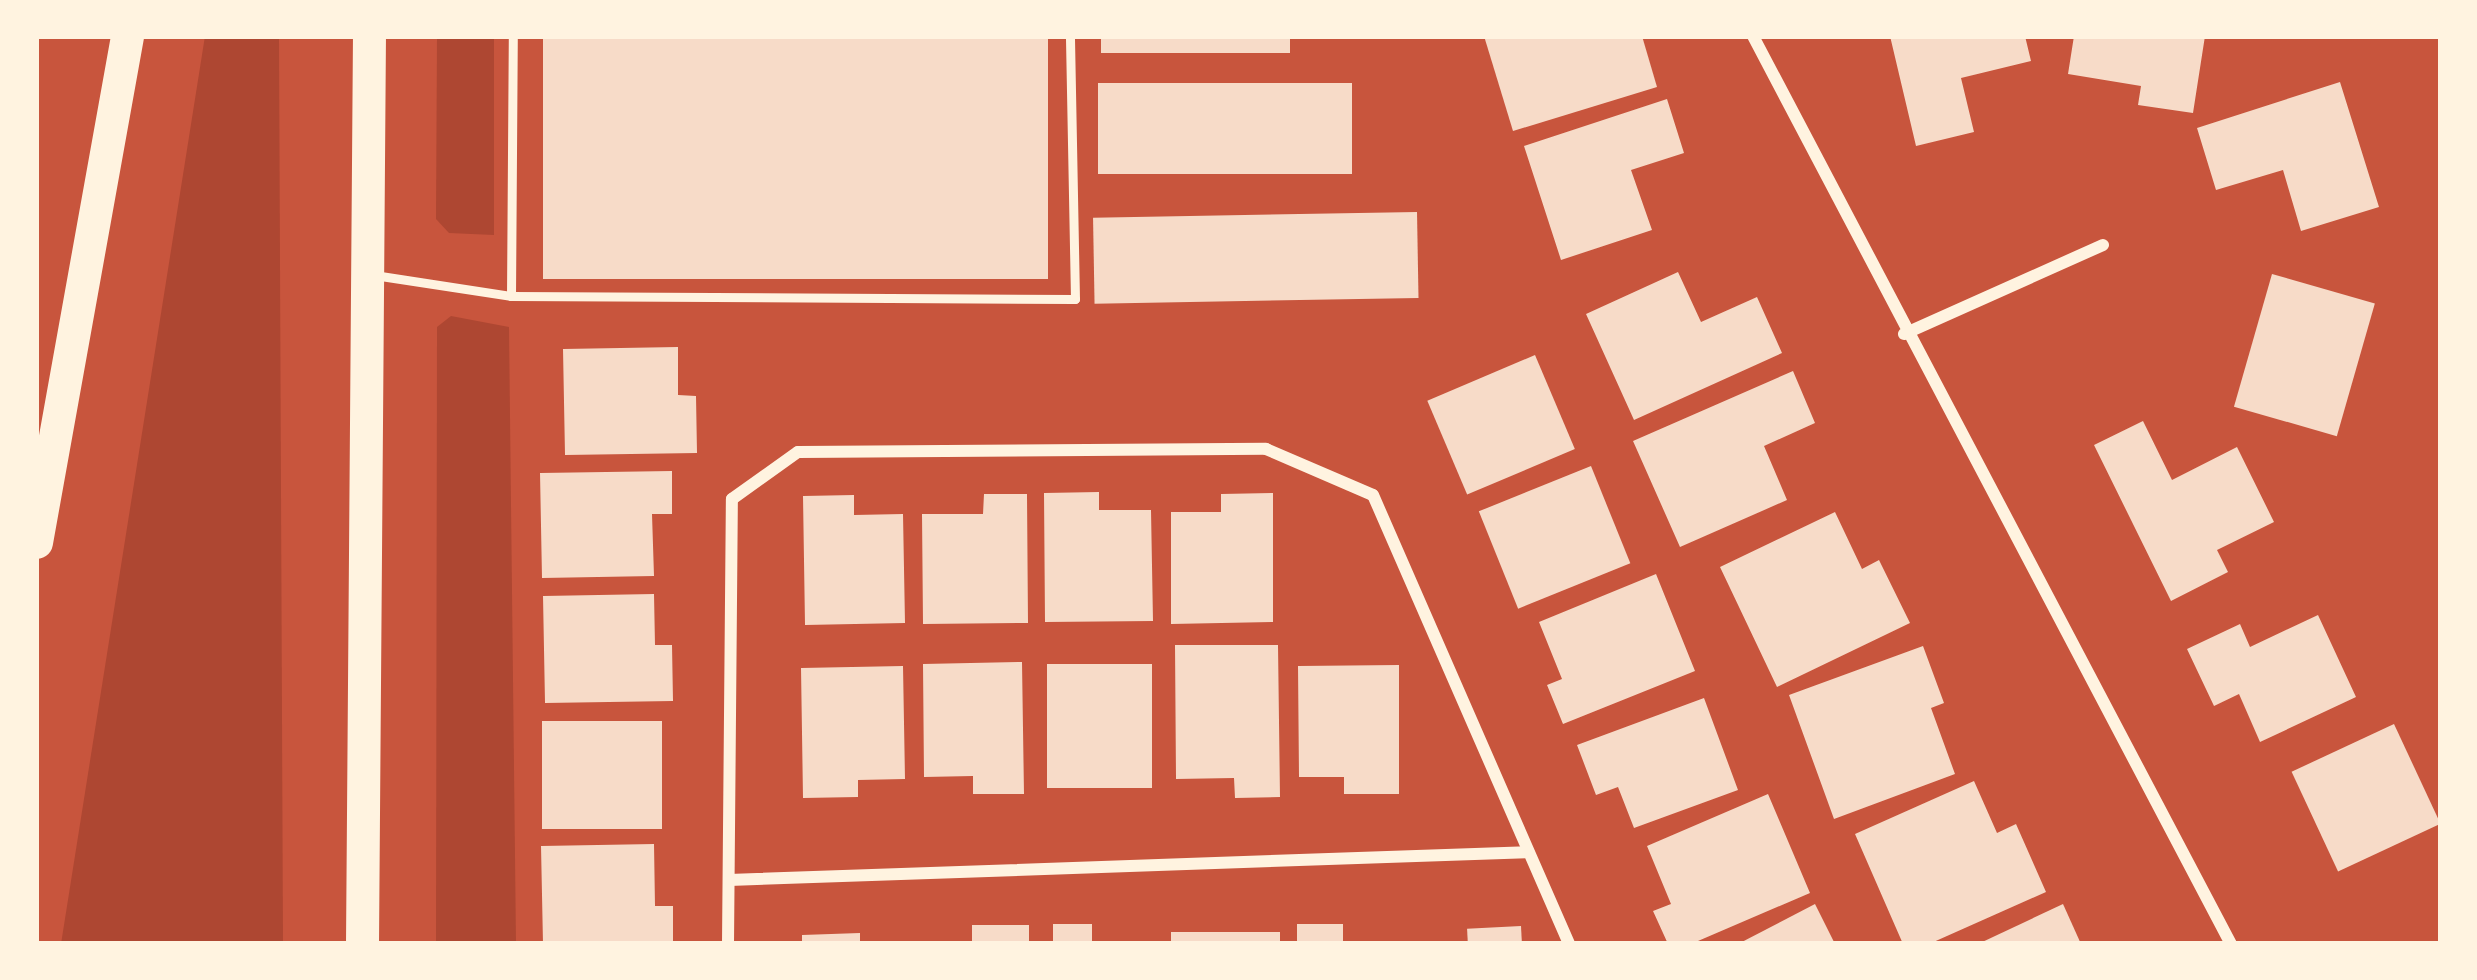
<!DOCTYPE html>
<style>
body{margin:0}
#map{position:relative;width:2477px;height:980px;overflow:hidden;background:#c8553d;font-family:"Source Sans 3",sans-serif}
div>[style]{position:absolute}
[style*='--x']{left:calc(var(--x)*1px);top:calc(var(--y)*1px);width:calc(var(--w)*1px);rotate:calc(var(--a)*1deg)}
.green>*{inset:0;background:#ae4732}
.building>*{inset:0;background:#f7dbc8;transform-origin:0 0}
.service>*{height:9px;margin:-4.5px;padding:0 4.5px;transform-origin:4.5px;border-radius:4.5px;background:#fff3e0}
.minor>*{height:12px;margin:-6px;padding:0 6px;transform-origin:6px;border-radius:6px;background:#fff3e0}
.trunk>*{height:33px;margin:-16.5px;padding:0 16.5px;transform-origin:16.5px;border-radius:16.5px;background:#fff3e0}
span{translate:-50% -50%;white-space:nowrap;text-align:center;line-height:1.15;-webkit-text-stroke:9px #fff3e0;paint-order:stroke}
.frame{position:absolute;inset:0;border:39px solid #fff3e0;pointer-events:none}
</style>
<div id="map">
<div class="green">
<div style="clip-path:polygon(205px 36px,279px 36px,283px 944px,61px 944px)"></div>
<div style="clip-path:polygon(437px 36px,494px 36px,494px 235px,449px 233px,436px 219px)"></div>
<div style="clip-path:polygon(451px 316px,509px 327px,516px 944px,436px 944px,437px 327px)"></div>
</div>
<div class="building">
<div style="left:543px;top:36px;width:505px;height:243px"></div>
<div style="left:1101px;top:36px;width:189px;height:17px"></div>
<div style="clip-path:polygon(1484px 36px,1642px 36px,1657px 87px,1513px 131px)"></div>
<div style="clip-path:polygon(1890px 36px,2025px 36px,2031px 61px,1961px 78px,1974px 132px,1916px 146px)"></div>
<div style="clip-path:polygon(2074px 36px,2205px 36px,2193px 113px,2138px 105px,2141px 86px,2068px 74px)"></div>
<div style="clip-path:polygon(2340px 82px,2379px 207px,2301px 231px,2283px 170px,2216px 190px,2197px 128px)"></div>
<div style="left:1098px;top:83px;width:254px;height:91px"></div>
<div style="clip-path:polygon(1667px 99px,1684px 153px,1631px 170px,1652px 230px,1561px 260px,1524px 146px)"></div>
<div style="left:1417px;top:212px;width:86px;height:324px;rotate:89deg"></div>
<div style="clip-path:polygon(1678px 272px,1701px 322px,1757px 297px,1782px 353px,1634px 420px,1586px 314px)"></div>
<div style="left:2272px;top:274px;width:107px;height:138px;rotate:16deg"></div>
<div style="clip-path:polygon(678px 347px,678px 395px,696px 396px,697px 453px,565px 455px,563px 349px)"></div>
<div style="left:1535px;top:355px;width:102px;height:117px;rotate:67deg"></div>
<div style="clip-path:polygon(1793px 371px,1815px 423px,1764px 446px,1787px 500px,1680px 547px,1633px 441px)"></div>
<div style="clip-path:polygon(2143px 421px,2172px 480px,2237px 447px,2274px 522px,2217px 550px,2228px 572px,2171px 601px,2094px 445px)"></div>
<div style="left:1591px;top:466px;width:105px;height:121px;rotate:68deg"></div>
<div style="clip-path:polygon(672px 471px,672px 514px,652px 514px,654px 576px,542px 578px,540px 473px)"></div>
<div style="clip-path:polygon(1099px 492px,1099px 510px,1151px 510px,1153px 621px,1045px 622px,1044px 493px)"></div>
<div style="clip-path:polygon(1273px 493px,1273px 622px,1171px 624px,1171px 512px,1221px 512px,1221px 494px)"></div>
<div style="clip-path:polygon(984px 494px,1027px 494px,1028px 623px,923px 624px,922px 514px,983px 514px)"></div>
<div style="clip-path:polygon(854px 495px,854px 515px,903px 514px,905px 623px,805px 625px,803px 496px)"></div>
<div style="clip-path:polygon(1835px 512px,1862px 569px,1879px 560px,1910px 623px,1777px 687px,1720px 567px)"></div>
<div style="clip-path:polygon(1656px 574px,1695px 671px,1563px 724px,1547px 685px,1562px 679px,1539px 622px)"></div>
<div style="clip-path:polygon(654px 594px,655px 645px,672px 645px,673px 701px,545px 703px,543px 596px)"></div>
<div style="clip-path:polygon(2318px 615px,2356px 697px,2260px 742px,2239px 694px,2214px 706px,2187px 649px,2240px 624px,2250px 647px)"></div>
<div style="clip-path:polygon(1175px 645px,1278px 645px,1280px 797px,1235px 798px,1234px 778px,1176px 779px)"></div>
<div style="clip-path:polygon(1923px 646px,1944px 703px,1931px 708px,1955px 774px,1834px 819px,1789px 695px)"></div>
<div style="clip-path:polygon(1022px 662px,1024px 794px,973px 794px,973px 776px,924px 777px,923px 664px)"></div>
<div style="left:1152px;top:664px;width:124px;height:105px;rotate:90deg"></div>
<div style="clip-path:polygon(1399px 665px,1399px 794px,1344px 794px,1344px 777px,1299px 777px,1298px 666px)"></div>
<div style="clip-path:polygon(903px 666px,905px 779px,858px 780px,858px 797px,803px 798px,801px 668px)"></div>
<div style="clip-path:polygon(1704px 698px,1738px 790px,1634px 828px,1618px 787px,1596px 795px,1577px 745px)"></div>
<div style="left:542px;top:721px;width:120px;height:108px"></div>
<div style="left:2394px;top:724px;width:110px;height:113px;rotate:65deg"></div>
<div style="clip-path:polygon(1974px 781px,1997px 833px,2016px 824px,2046px 892px,1929px 944px,1903px 944px,1855px 834px)"></div>
<div style="clip-path:polygon(1768px 794px,1810px 893px,1691px 944px,1668px 944px,1653px 911px,1671px 904px,1647px 846px)"></div>
<div style="clip-path:polygon(654px 844px,655px 906px,673px 906px,673px 944px,543px 944px,541px 846px)"></div>
<div style="clip-path:polygon(1815px 904px,1835px 944px,1738px 944px)"></div>
<div style="clip-path:polygon(2063px 904px,2081px 944px,1978px 944px)"></div>
<div style="left:1092px;top:924px;width:20px;height:39px;rotate:90deg"></div>
<div style="left:1297px;top:924px;width:46px;height:20px"></div>
<div style="left:972px;top:925px;width:57px;height:19px"></div>
<div style="left:1521px;top:926px;width:18px;height:54px;rotate:87deg"></div>
<div style="left:1280px;top:932px;width:12px;height:109px;rotate:90deg"></div>
<div style="clip-path:polygon(860px 933px,860px 944px,802px 944px,802px 935px)"></div>
</div>
<div class="service">
<div style="--x:374;--y:275;--w:139;--a:8.7"></div>
<div style="--x:511;--y:296;--w:564;--a:0.3"></div>
<div style="--x:1075;--y:299;--w:263;--a:-91.1"></div>
<div style="--x:511;--y:296;--w:260;--a:-89.6"></div>
</div>
<div class="minor">
<div style="--x:1753;--y:36;--w:1026;--a:62.24"></div>
<div style="--x:1904;--y:334;--w:218;--a:-24.1"></div>
<div style="--x:729;--y:880;--w:800;--a:-2"></div>
<div style="--x:728;--y:944;--w:445;--a:-89.5"></div>
<div style="--x:732;--y:499;--w:81;--a:-35.5"></div>
<div style="--x:798;--y:452;--w:468;--a:-0.4"></div>
<div style="--x:1266;--y:449;--w:116;--a:23.3"></div>
<div style="--x:1373;--y:495;--w:490;--a:66.4"></div>
</div>
<div class="trunk">
<div style="--x:36;--y:542;--w:514;--a:-79.8"></div>
<div style="--x:362;--y:944;--w:908;--a:-89.56"></div>
</div>
<div class="frame"></div>
</div>
